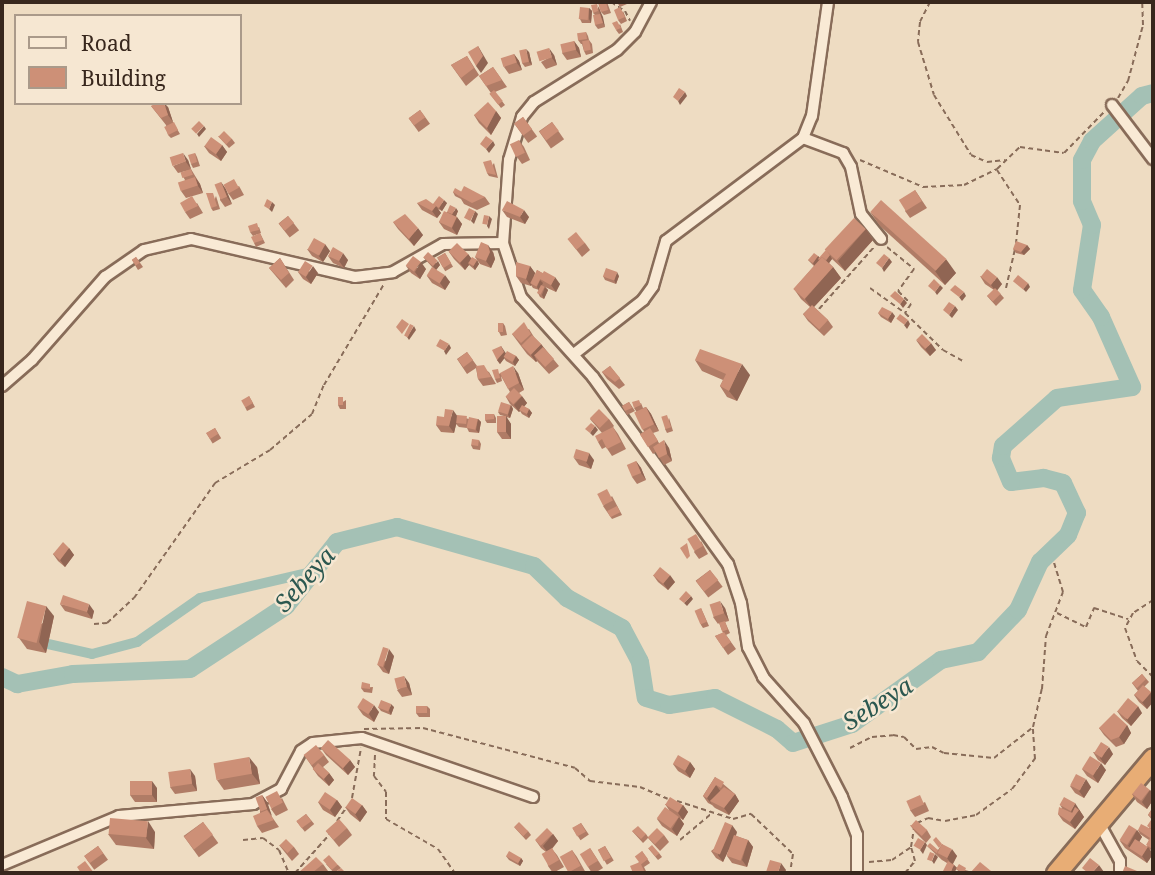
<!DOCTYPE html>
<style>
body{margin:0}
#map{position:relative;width:1155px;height:875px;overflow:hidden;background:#eedcc2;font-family:"Noto Serif",serif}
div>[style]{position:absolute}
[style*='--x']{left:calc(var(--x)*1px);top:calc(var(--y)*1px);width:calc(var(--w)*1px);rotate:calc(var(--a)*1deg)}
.canal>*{height:10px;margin:-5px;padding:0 5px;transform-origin:5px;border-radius:5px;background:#a4c1b5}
.river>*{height:18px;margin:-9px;padding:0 9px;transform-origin:9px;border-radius:9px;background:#a4c1b5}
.path>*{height:2px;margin-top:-1px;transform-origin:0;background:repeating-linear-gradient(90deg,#886c59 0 5px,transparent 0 8.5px)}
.roads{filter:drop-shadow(2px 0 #886c59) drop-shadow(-2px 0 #886c59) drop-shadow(0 2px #886c59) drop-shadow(0 -2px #886c59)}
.minor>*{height:10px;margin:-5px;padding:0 5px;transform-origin:5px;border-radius:5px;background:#f9ead5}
.trunk>*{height:19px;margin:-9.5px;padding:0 9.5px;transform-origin:9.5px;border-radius:9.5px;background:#e8ad75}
.wall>*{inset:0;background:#b07c66;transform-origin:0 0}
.shaded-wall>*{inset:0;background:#906553}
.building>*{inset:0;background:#cd9077;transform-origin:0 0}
span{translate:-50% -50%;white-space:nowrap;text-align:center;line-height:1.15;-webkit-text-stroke:5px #f6e7d2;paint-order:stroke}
.water-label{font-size:24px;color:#2c5850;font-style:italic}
.frame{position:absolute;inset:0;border:4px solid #38271d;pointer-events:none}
.legend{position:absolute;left:14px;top:14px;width:228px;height:91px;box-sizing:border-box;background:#f6e7d2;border:2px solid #aa9a8a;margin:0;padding:9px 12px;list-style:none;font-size:21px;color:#38271d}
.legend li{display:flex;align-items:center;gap:14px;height:35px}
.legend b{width:35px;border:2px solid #aa9a8a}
</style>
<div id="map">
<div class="canal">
<div style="--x:48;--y:644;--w:45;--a:12.8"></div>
<div style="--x:92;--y:654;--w:47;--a:-14.9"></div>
<div style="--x:137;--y:642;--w:77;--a:-34.9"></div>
<div style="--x:200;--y:598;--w:115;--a:-13.1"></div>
</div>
<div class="river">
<div style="--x:2;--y:677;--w:17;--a:25"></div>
<div style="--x:17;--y:684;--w:57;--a:-10.1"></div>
<div style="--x:73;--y:674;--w:117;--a:-2.4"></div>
<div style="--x:190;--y:669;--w:115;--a:-33.3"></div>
<div style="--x:286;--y:606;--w:82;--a:-51.4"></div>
<div style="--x:337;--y:542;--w:62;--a:-14"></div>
<div style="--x:397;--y:527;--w:142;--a:15.9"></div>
<div style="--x:534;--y:566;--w:46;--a:44.1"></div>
<div style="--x:567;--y:598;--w:63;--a:28.6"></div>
<div style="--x:622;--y:628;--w:38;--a:62"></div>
<div style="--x:640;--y:662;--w:36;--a:81"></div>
<div style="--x:646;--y:698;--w:24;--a:17"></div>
<div style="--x:669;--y:705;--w:47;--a:-8.7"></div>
<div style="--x:715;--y:698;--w:69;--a:26.6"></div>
<div style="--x:777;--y:729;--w:21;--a:41"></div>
<div style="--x:793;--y:743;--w:62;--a:-17.9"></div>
<div style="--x:852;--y:724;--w:110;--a:-35.7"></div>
<div style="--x:941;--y:660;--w:38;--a:-12"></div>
<div style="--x:978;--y:652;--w:58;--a:-46.4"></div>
<div style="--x:1018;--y:610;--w:53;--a:-65.4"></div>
<div style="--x:1040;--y:562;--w:39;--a:-44"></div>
<div style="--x:1068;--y:535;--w:24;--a:-68"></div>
<div style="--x:1077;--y:513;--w:33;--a:-115"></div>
<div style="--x:1063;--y:483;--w:20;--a:-165"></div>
<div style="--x:1044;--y:478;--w:33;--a:173"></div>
<div style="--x:1011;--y:482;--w:26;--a:-113"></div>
<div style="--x:1001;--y:458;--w:12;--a:-81"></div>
<div style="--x:1003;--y:446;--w:72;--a:-41.6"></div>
<div style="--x:1057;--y:398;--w:76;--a:-8.3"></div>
<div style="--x:1132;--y:387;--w:77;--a:-113.9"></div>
<div style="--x:1101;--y:317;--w:33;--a:-125"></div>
<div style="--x:1082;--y:290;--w:66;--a:-81.3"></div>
<div style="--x:1092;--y:225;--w:26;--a:-113"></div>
<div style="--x:1082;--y:201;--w:41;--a:-90"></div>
<div style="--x:1082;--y:160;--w:21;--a:-62"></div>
<div style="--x:1092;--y:141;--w:67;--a:-42"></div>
<div style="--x:1142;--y:96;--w:11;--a:-15"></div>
</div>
<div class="path">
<div style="--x:611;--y:2;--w:17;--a:33"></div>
<div style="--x:625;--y:11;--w:11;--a:63"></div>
<div style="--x:930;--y:2;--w:22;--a:117"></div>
<div style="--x:920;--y:22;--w:20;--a:96"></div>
<div style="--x:918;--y:42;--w:55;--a:73.2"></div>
<div style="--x:934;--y:95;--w:70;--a:58.3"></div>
<div style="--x:971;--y:155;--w:17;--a:24"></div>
<div style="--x:987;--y:162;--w:18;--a:-6"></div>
<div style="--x:1118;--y:98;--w:20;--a:-60"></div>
<div style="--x:1128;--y:81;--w:58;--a:-75"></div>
<div style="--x:1143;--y:25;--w:23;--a:-92"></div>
<div style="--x:860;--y:160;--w:69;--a:23.2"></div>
<div style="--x:923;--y:187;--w:41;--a:-2.8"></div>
<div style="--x:964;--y:185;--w:37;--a:-26"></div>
<div style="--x:997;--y:169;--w:32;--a:-44"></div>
<div style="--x:1020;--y:147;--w:44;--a:7.8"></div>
<div style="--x:1064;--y:153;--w:57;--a:-45.7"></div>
<div style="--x:997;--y:170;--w:42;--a:56.7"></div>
<div style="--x:1020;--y:205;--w:38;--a:96"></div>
<div style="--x:887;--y:247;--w:35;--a:39"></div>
<div style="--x:914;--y:269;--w:27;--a:126"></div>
<div style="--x:898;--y:291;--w:18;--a:45"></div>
<div style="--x:911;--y:304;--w:11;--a:124"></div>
<div style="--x:870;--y:288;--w:43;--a:35.5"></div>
<div style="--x:905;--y:313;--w:53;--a:44.2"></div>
<div style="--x:943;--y:350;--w:23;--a:29"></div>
<div style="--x:1006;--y:288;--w:40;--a:-77"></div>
<div style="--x:819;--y:309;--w:83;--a:-48.4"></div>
<div style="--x:1153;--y:600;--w:24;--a:147"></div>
<div style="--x:1133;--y:613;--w:17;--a:118"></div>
<div style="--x:1125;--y:628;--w:35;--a:70"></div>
<div style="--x:1137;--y:661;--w:23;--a:45"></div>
<div style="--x:1057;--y:613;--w:32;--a:26"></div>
<div style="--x:1086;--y:627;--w:21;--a:-67"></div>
<div style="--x:1094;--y:608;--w:36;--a:18"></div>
<div style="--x:94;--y:624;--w:13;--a:-4"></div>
<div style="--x:107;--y:623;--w:37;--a:-43"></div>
<div style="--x:134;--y:598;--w:141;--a:-54.8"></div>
<div style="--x:215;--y:483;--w:64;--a:-31"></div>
<div style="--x:270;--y:450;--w:55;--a:-40.6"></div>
<div style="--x:312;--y:414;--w:31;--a:-68"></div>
<div style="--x:324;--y:385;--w:117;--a:-59.3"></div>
<div style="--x:364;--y:729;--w:59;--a:-1"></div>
<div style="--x:423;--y:728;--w:157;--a:14.7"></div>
<div style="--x:575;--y:768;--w:20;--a:41"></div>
<div style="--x:590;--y:781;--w:50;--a:6.8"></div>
<div style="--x:640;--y:787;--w:30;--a:23"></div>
<div style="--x:850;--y:748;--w:25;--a:-27"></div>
<div style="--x:872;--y:737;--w:21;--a:-5"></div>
<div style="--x:893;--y:735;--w:11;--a:10"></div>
<div style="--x:904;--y:737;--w:17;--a:45"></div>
<div style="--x:916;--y:749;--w:16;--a:-7"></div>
<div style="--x:932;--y:747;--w:13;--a:27"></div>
<div style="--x:944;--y:753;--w:50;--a:5.7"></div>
<div style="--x:994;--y:758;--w:48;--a:-38.3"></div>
<div style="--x:375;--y:755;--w:21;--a:93"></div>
<div style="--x:374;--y:776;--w:20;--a:53"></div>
<div style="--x:386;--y:792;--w:27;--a:90"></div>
<div style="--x:386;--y:819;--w:60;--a:30"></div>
<div style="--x:438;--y:849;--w:28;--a:55"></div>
<div style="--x:454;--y:872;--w:16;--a:4"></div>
<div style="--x:352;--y:798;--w:51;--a:-79.8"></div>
<div style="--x:677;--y:801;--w:59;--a:17.8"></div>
<div style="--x:733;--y:819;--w:19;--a:-16"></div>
<div style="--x:751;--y:814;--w:58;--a:43.6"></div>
<div style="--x:793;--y:854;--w:19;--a:99"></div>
<div style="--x:337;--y:821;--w:16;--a:-55"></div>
<div style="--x:917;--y:823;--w:12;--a:-24"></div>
<div style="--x:928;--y:818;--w:17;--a:10"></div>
<div style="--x:945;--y:821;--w:32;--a:-11"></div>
<div style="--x:976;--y:815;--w:44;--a:-35.8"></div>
<div style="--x:1012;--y:789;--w:38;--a:-53"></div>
<div style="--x:1035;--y:759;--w:32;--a:-94"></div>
<div style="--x:1033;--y:727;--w:39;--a:-77"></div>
<div style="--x:1042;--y:689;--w:53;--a:-85.7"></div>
<div style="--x:1046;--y:636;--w:47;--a:-68.9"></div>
<div style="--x:1063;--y:592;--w:31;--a:-107"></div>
<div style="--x:243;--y:840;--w:20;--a:-6"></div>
<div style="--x:263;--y:838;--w:20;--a:37"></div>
<div style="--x:279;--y:850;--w:25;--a:67"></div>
<div style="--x:680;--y:840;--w:42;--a:-40.2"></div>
<div style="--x:869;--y:862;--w:23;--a:-5"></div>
<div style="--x:892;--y:860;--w:23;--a:-34"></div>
<div style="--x:911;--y:847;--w:19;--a:-81"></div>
<div style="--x:295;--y:873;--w:51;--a:-48.2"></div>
<div style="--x:905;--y:873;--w:16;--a:-50"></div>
<div style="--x:915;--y:861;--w:15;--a:-106"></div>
</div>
<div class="roads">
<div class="minor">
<div style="--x:651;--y:2;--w:34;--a:118"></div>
<div style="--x:635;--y:32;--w:25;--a:135"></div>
<div style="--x:617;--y:50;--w:98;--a:147.9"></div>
<div style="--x:534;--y:102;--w:19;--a:129"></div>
<div style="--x:522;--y:117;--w:45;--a:106.8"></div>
<div style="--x:509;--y:160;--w:83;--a:94.1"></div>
<div style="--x:503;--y:243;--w:57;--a:71.6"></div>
<div style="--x:521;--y:297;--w:108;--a:48"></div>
<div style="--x:593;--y:377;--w:231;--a:54.2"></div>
<div style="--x:728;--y:564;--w:41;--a:71.6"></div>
<div style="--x:741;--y:603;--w:45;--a:81"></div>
<div style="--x:748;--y:647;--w:34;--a:63"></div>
<div style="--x:763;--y:677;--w:62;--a:48.3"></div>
<div style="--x:804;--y:723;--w:83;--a:62.8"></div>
<div style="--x:842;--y:797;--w:41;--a:68.5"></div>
<div style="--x:857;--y:835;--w:38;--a:90"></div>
<div style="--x:1112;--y:105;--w:68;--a:52.8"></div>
<div style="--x:803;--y:138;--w:43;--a:20.6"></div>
<div style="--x:843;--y:153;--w:16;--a:60"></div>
<div style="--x:851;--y:167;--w:48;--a:78"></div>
<div style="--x:861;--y:214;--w:32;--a:51"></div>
<div style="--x:574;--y:354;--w:88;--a:-38"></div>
<div style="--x:643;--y:300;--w:17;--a:-54"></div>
<div style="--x:653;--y:286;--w:47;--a:-73.9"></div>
<div style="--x:666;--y:241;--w:171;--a:-36.9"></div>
<div style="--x:803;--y:138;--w:24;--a:-68"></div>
<div style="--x:812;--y:116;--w:115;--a:-82"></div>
<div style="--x:2;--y:386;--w:40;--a:-41"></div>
<div style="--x:32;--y:360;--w:111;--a:-48.7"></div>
<div style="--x:105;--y:277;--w:47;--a:-34.7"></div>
<div style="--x:144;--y:250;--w:48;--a:-13.2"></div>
<div style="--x:191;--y:239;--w:168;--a:13"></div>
<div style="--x:355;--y:277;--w:38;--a:-7"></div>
<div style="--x:393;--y:272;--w:57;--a:-29.2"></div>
<div style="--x:443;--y:244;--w:60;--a:-1"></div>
<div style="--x:1100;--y:825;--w:41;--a:60.9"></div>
<div style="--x:1120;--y:861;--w:12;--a:90"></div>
<div style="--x:2;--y:865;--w:127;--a:-22.7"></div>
<div style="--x:119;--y:816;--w:135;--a:-5.1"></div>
<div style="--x:253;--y:804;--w:32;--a:-28"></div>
<div style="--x:281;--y:789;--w:43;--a:-62.2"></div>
<div style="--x:301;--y:751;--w:14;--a:-34"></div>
<div style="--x:313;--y:743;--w:49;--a:-5.8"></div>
<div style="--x:362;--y:738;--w:181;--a:19"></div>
</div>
<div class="trunk">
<div style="--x:1056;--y:873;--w:150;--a:-49.9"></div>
</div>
</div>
<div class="wall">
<div style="clip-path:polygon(598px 2px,607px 2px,611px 13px,604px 15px,601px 12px)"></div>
<div style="clip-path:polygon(617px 2px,627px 2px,627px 4px,620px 7px)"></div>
<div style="clip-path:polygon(599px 7px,605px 27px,598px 29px,595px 25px,595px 15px,593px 13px)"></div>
<div style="clip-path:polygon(589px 8px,592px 11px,591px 23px,582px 23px,580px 19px)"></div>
<div style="clip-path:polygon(623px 11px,627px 21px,621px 24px,618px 20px)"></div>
<div style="clip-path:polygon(620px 24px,623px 32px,619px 34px,616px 30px)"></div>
<div style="clip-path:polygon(586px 32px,588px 36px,589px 40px,592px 44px,593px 53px,586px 55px,584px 51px,582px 44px,581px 44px,578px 40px)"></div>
<div style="clip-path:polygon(574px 41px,579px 48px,581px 57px,567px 60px,562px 53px)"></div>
<div style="clip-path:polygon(529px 52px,532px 65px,525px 67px,522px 63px)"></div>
<div style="clip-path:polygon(514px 54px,519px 61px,522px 70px,509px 74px,504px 67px)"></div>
<div style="clip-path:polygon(554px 55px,557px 65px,546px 69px,541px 62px)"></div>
<div style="clip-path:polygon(467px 56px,479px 75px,466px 86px,451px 65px)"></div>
<div style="clip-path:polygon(493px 67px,507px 87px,495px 92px,505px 105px,501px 108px,490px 94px,491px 93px,479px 76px)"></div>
<div style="clip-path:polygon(151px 106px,168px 107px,173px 122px,180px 134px,171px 138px,168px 135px,166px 125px)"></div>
<div style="left:420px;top:110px;width:17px;height:14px;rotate:54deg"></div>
<div style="clip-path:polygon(496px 111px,501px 118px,491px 135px,479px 123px,474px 115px)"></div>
<div style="left:523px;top:117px;width:24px;height:11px;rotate:54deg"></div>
<div style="left:552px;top:122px;width:21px;height:16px;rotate:55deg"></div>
<div style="clip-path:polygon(218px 136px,232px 139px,235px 143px,229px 148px)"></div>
<div style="clip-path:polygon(519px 140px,524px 147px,530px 160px,522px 164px,517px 157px)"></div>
<div style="clip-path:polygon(222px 145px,227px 152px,221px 161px,209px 153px,204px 146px)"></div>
<div style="clip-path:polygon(195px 153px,197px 157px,200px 166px,193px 168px,191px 164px)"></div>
<div style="clip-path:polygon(188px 160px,191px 169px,200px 184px,203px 193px,186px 198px,181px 191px,185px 180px,181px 173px,190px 170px,178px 173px,173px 166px)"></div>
<div style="clip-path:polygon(494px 163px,498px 178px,489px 176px,487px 173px)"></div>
<div style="clip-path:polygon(221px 182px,232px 204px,225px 207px,220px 200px)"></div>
<div style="clip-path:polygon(239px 186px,244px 195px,233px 200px,228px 193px)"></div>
<div style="clip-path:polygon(915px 190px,927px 208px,910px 218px,905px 211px)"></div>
<div style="clip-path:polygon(453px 192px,462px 192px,485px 197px,490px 204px,477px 210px,464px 204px,461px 199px,455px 196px)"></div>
<div style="clip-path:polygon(216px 196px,220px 209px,213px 211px,211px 208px)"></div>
<div style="clip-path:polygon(197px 203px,203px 213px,190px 219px,185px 212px)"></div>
<div style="clip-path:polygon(417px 203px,433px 204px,447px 203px,442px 211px,438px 209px,441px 213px,437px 218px,422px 210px)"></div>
<div style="clip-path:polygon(502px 210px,529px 217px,525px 224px,507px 217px)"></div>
<div style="clip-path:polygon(458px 211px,456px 216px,462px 224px,457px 235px,444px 229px,439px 222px,447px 212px)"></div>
<div style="clip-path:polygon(870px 212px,956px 273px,945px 285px,880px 226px)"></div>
<div style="left:288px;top:216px;width:18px;height:12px;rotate:52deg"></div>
<div style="clip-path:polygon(393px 222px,423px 235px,414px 246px,398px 229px)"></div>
<div style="clip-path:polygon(259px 227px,261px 233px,260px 233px,265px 243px,256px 247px,254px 243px,258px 234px,253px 236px,250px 232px)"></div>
<div style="clip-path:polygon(866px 229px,873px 240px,845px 271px,832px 259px,829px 263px,833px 267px,841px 278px,814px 307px,828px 320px,833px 327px,824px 336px,808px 321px,803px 314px,810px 307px,801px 299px,794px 289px,814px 266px,808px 260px,818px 256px,820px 258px,832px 244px)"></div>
<div style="clip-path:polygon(568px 239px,585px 243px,590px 250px,582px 257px)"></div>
<div style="clip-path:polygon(1027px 245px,1030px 249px,1024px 255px,1016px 253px,1013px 249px)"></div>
<div style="clip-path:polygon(307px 249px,330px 251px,323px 262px,312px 256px)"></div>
<div style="clip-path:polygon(449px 252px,468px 254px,471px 258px,477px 260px,479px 264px,475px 270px,469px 265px,465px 270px,454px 259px)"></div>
<div style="clip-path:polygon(493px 252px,495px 259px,491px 268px,480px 264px,475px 257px)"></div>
<div style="left:445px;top:253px;width:16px;height:9px;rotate:60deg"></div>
<div style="clip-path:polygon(328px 256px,348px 260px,344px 268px,333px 263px)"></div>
<div style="clip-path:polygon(136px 257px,143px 267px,138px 270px,132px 260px)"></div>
<div style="clip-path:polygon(423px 257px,440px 265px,436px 270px,450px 282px,445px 290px,432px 283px,427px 276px,434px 269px)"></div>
<div style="clip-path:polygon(280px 258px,294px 280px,286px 288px,269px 268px)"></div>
<div style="clip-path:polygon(406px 266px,426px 269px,420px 279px,411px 273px)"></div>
<div style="clip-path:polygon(530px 266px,535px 273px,533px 281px,537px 270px,560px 284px,556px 292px,545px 287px,548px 290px,544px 299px,540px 297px,538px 293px,539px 290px,533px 288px,531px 285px,531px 286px,521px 283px,516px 276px)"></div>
<div style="clip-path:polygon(298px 272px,318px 273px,311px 284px,303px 279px)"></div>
<div style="clip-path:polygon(603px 276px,619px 276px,616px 284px,605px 280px)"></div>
<div style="clip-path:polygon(980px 276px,1002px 284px,997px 290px,1004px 298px,996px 306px,987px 296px,994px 290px,985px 284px)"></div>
<div style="clip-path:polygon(878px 313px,895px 316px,891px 323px,881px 317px)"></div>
<div style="clip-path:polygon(503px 323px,505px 326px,507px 335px,501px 336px,499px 332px)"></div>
<div style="clip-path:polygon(529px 329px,534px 337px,541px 344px,559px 366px,549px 374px,537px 361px,536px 362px,527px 354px,512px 334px)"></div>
<div style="clip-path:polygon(916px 340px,936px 350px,930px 356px,921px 347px)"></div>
<div style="clip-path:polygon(467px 352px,477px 366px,489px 372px,496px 384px,483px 386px,478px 379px,476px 368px,467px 374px,457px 359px)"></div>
<div style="clip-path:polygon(506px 353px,516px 356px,519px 360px,515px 366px,506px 361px,504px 358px,500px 364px,497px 360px)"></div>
<div style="clip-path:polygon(695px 360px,750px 375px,737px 401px,727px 397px,720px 386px,723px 380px,702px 371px)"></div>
<div style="clip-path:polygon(610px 366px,625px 385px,619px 389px,607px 379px,602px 372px)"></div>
<div style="clip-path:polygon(500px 373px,518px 373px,524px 390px,519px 393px,527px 403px,524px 407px,529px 409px,532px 413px,529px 418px,522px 414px,520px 411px,519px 412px,510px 404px,506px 397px,510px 392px,501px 376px,502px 381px,497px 383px,495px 379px)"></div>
<div style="clip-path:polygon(249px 396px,255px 407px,247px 411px,245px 407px)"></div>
<div style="clip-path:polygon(346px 400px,346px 409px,340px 409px,338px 405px)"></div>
<div style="clip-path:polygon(629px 402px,635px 411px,627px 415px,622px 406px)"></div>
<div style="clip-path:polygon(641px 403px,643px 408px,646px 407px,651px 414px,659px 431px,653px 433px,659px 443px,669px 448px,672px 461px,664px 465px,656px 452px,653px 454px,640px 434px,644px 432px,636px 411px,634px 408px)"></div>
<div style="clip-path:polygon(511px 405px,513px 409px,510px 418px,506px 417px,511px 424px,511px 439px,502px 439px,497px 432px,504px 416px,500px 415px,498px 412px)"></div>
<div style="clip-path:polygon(494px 414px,496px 418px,496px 423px,487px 423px,485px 420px)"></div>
<div style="clip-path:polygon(457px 416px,469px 419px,478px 419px,481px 422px,479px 433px,469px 432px,467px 428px,459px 427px,456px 424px,454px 433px,441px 432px,436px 425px,444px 417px)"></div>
<div style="clip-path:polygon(669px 418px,673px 431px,667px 433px,665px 429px)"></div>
<div style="clip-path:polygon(590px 419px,609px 419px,614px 426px,613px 427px,618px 434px,626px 449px,612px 456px,606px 447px,602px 449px,598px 442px,602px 433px)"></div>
<div style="left:215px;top:428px;width:12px;height:10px;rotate:59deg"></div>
<div style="clip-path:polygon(479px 440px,481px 444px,480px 450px,473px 449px,471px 445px)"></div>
<div style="clip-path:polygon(574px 458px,594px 460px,591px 469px,579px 465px)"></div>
<div style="clip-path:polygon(636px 461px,641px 468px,646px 480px,637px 484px,632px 477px)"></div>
<div style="clip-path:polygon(612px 496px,622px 515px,612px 519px,603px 506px)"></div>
<div style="clip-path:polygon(701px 541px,708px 554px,699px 559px,694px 552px)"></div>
<div style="clip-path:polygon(69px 548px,74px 555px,65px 567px,58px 561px,53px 554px)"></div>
<div style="left:710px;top:570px;width:21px;height:18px;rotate:53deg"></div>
<div style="clip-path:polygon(653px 575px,675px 582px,668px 590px,658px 582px)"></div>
<div style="clip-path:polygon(60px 604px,94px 611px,92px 619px,65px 611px)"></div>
<div style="clip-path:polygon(701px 608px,709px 626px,703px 628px,701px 625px)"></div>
<div style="clip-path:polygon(725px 608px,729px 621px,725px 622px,730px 633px,726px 635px,736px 649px,728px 655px,715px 636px,723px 633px,719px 623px,718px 624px,713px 617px)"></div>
<div style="clip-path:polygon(54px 616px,46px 653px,27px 649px,19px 638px)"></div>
<div style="clip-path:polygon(394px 656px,389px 674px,383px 672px,378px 665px)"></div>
<div style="clip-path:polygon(1142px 674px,1149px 682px,1144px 687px,1153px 696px,1153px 702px,1147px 709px,1139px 702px,1134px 695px,1138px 691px,1132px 683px)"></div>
<div style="clip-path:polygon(409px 683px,412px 695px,402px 697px,397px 690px)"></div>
<div style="clip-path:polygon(373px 687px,372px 693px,364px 692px,361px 688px)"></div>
<div style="clip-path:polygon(427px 706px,430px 709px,430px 717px,419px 717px,416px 713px)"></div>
<div style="clip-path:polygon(378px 707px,394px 707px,391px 715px,381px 711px)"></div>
<div style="clip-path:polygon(358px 708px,379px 712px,374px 722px,363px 715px)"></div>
<div style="clip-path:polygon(1117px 711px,1142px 713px,1131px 726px,1122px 718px)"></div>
<div style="clip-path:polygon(1127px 725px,1131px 733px,1124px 744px,1116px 747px,1104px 735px,1099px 728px)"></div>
<div style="clip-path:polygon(321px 748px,350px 760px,355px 767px,348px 775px,326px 755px)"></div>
<div style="clip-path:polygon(1093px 752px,1113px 754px,1105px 765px,1098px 760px)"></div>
<div style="clip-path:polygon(304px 755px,324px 755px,329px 762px,323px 767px,329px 773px,334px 780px,329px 786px,318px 776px,313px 769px,313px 768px)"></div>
<div style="clip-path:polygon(690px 762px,695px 769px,690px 778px,678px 771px,673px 764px)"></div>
<div style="clip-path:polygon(257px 767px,260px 784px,224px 790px,217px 780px)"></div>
<div style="clip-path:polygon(1082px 769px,1106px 770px,1098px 783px,1087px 776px)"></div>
<div style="clip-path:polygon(195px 776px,197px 791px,175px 794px,170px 787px)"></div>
<div style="clip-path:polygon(715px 777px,735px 794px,739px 801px,729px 815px,715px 808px,712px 805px,708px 803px,703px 796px)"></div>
<div style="clip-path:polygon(1070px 786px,1091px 787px,1084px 798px,1075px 793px)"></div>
<div style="clip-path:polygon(157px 788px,157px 802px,135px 802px,130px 795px)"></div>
<div style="clip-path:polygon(1150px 790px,1153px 794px,1153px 800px,1147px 809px,1137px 802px,1132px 794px)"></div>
<div style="clip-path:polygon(262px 795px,267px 802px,272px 817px,279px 827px,262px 833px,257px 826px,260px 813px,260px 811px)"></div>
<div style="clip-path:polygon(282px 798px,288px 810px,276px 816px,271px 809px)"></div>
<div style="clip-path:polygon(337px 800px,342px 807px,335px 817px,323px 810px,318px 802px)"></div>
<div style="clip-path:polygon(925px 802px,929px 811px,915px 817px,910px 810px)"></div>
<div style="clip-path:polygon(665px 804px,683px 805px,688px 812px,683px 820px,680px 818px,684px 824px,677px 836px,662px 826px,657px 819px,669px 810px)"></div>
<div style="clip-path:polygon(362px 805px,367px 812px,360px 822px,350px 814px,345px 807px)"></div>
<div style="clip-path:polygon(1060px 805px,1080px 810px,1080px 811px,1084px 817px,1075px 829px,1063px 821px,1058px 814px,1062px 808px)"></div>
<div style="clip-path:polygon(1153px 807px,1153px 851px,1149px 849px,1153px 854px,1147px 863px,1125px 848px,1120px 841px,1137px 830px,1142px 837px,1139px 841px,1147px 847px,1149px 840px,1140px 834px,1138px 830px,1149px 828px,1153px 821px,1148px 815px)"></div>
<div style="left:306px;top:814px;width:13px;height:12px;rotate:51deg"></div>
<div style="left:203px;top:822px;width:26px;height:24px;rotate:54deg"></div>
<div style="left:581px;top:823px;width:14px;height:10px;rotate:56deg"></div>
<div style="clip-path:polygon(910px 825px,927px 830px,931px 837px,926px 843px,915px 832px)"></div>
<div style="clip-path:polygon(514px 827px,528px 831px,531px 835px,526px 840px)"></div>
<div style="clip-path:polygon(347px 828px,352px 835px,339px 847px,326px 831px)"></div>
<div style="clip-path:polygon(632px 831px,646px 834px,648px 837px,664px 835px,669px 842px,660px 851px,648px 838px,643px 843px)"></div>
<div style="clip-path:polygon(155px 832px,154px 849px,116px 845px,108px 834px)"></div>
<div style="clip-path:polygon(737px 832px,736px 836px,748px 840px,753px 847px,747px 867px,732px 863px,727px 856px,729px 849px,723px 862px,716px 858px,711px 851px)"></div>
<div style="clip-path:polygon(553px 834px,558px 841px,552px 849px,557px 855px,564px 867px,553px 873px,548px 866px,546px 852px,541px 848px,536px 841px)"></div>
<div style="clip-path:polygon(942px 844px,957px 856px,953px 864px,957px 868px,969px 871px,968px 873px,961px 873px,956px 869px,954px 873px,947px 863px,942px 860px,927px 846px,938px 850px)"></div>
<div style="clip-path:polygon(279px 845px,294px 847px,299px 854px,292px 861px)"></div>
<div style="left:98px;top:846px;width:17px;height:17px;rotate:54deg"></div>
<div style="left:605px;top:846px;width:17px;height:8px;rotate:59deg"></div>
<div style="clip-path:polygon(590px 848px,603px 868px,595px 873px,592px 873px,588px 867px)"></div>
<div style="clip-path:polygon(648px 848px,659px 853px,662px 857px,658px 860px)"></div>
<div style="clip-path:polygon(572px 850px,577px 857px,586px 873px,569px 873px)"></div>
<div style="clip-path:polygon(642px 851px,650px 863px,644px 867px,647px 873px,633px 873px,639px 862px)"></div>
<div style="clip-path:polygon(506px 856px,521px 858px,523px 861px,520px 866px,509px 860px)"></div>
<div style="clip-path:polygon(323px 864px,328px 871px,325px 873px,298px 873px)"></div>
<div style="clip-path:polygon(326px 864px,338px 865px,341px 868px,334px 873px)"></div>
</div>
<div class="shaded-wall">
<div style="clip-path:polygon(597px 4px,603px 17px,605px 27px,603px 23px)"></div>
<div style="clip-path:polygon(589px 8px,592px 11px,591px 23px,589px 19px)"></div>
<div style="clip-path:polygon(574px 41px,579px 48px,581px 57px,576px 50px)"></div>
<div style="clip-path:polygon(478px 46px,488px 63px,481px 73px,476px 66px)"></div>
<div style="clip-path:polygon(549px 48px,554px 55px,557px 65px,552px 58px)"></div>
<div style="clip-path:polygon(526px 49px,529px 52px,532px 65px,529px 62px)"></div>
<div style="clip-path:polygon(514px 54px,519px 61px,522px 70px,517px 63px)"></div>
<div style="clip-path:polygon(685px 92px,687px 96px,680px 105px,678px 101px)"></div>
<div style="clip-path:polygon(164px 103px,168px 107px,173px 122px,168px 115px)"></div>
<div style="clip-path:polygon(496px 111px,501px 118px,491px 135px,487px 128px)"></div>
<div style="clip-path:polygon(204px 126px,206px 129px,199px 137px,197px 134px)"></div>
<div style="clip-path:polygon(493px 141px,495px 145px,489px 153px,486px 149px)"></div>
<div style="clip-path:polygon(222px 145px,227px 152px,221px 161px,216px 154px)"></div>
<div style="clip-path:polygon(183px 153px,188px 160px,191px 169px,186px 162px)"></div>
<div style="clip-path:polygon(195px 177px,200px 184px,203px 193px,198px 186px)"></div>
<div style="clip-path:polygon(221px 182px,226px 189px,232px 204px,227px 197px)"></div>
<div style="clip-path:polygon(444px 200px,447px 203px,442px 211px,439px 208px)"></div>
<div style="clip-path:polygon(272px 202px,275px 205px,272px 212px,269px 209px)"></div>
<div style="clip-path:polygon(436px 206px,441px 213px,437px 218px,432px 211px)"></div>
<div style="clip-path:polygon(456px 208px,458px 211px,455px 218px,452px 215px)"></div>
<div style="clip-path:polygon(524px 210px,529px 217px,525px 224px,520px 217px)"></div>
<div style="clip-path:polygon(475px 211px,478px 214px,474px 224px,471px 221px)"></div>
<div style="clip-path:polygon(489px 216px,492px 219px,489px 229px,487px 226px)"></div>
<div style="clip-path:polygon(457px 217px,462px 224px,457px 235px,452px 228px)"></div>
<div style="clip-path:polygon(418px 228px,423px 235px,414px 246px,409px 239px)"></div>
<div style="clip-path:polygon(866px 229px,873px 240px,845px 271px,838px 261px)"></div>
<div style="clip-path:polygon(325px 244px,330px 251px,323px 262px,318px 255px)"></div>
<div style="clip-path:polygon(488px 245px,493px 252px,495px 259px,491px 268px,486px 261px)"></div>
<div style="clip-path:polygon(1027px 245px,1030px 249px,1024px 255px,1021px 252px)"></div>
<div style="clip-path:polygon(343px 253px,348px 260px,344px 268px,339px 261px)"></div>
<div style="clip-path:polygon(468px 254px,473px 261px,468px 263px,469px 265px,465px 270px,460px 263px)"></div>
<div style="clip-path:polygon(830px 255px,832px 259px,826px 267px,824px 264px)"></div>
<div style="clip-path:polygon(818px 256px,821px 259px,815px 267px,813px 263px)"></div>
<div style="clip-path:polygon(889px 258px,892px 262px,884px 272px,882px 268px)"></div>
<div style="clip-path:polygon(946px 259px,956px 273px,945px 285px,935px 271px)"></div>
<div style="clip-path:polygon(477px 260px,479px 264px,475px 270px,473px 266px)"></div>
<div style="clip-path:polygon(438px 261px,440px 265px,436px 270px,433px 266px)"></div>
<div style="clip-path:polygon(421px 262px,426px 269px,420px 279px,415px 272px)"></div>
<div style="clip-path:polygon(313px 266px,318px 273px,311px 284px,306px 277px)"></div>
<div style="clip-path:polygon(530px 266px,535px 273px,531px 286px,526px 279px)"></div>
<div style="clip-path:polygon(833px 267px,841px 278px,812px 309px,805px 299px)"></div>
<div style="clip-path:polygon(617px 272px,619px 276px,616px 284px,614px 280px)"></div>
<div style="clip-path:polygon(445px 275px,450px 282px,445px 290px,440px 283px)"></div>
<div style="clip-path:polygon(555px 277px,560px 284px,556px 292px,551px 285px)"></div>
<div style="clip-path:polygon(997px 277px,1002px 284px,996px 292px,991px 285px)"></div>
<div style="clip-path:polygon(540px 280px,543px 283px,539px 291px,537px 287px)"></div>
<div style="clip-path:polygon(1028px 283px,1030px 287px,1026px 292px,1023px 289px)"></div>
<div style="clip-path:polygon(940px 285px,943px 288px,937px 295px,935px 292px)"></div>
<div style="clip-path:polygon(545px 287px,548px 290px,544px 299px,542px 295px)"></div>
<div style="clip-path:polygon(964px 292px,966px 296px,962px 301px,959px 297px)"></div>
<div style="clip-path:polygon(904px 299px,907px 303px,903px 308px,900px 304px)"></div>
<div style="clip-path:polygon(955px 306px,958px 310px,952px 318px,949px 315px)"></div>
<div style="clip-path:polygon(892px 312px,895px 316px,891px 323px,888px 319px)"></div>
<div style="clip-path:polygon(908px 320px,910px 324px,907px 329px,904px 325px)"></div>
<div style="clip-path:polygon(414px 326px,416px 330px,409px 340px,407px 337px)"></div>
<div style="clip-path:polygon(931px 343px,936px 350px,930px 356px,925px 349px)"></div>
<div style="clip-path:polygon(449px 344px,451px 348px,446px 355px,444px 351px)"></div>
<div style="clip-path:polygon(541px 344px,546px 351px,534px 355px,537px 361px,536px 362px,531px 355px)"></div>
<div style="clip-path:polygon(501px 346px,507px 355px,500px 364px,497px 360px)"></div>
<div style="clip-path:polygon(516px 356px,519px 360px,515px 366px,513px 362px)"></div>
<div style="clip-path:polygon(742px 364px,750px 375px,737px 401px,729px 391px)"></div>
<div style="clip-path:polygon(513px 366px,518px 373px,524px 390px,519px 383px)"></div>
<div style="clip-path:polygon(522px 396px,527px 403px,519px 412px,514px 405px)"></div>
<div style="clip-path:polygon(511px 405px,513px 409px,510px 418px,508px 415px)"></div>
<div style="clip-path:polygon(646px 407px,651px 414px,659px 431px,654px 424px)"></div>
<div style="clip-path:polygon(529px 409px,532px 413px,529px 418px,527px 414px)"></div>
<div style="clip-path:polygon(453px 410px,458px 417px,454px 433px,449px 426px)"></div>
<div style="clip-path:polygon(506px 416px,511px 424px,511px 439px,506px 432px)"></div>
<div style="clip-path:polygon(478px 419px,481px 422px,479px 433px,476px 430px)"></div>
<div style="clip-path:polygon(595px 426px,598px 430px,593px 436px,590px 433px)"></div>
<div style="clip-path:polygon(664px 440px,669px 448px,672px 461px,667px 454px)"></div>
<div style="clip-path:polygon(589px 453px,594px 460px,591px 469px,586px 462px)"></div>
<div style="clip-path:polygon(636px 461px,641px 468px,646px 480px,641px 473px)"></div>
<div style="clip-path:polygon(69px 548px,74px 555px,65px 567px,60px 560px)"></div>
<div style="clip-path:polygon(670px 575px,675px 582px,668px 590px,663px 583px)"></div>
<div style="clip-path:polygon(691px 596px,693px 599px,687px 606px,684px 603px)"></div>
<div style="clip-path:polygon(720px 601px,725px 608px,729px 621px,724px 613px)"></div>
<div style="clip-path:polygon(89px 604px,94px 611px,92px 619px,87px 612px)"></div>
<div style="clip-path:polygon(46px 606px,54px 616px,46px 653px,39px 642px)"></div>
<div style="clip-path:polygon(389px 649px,394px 656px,389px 674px,384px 667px)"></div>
<div style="clip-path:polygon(404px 676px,409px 683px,412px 695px,407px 687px)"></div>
<div style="clip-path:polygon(1151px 692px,1153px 696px,1153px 702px,1147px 709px,1142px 702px)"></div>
<div style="clip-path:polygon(391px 704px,394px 707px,391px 715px,389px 711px)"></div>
<div style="clip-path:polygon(374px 705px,379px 712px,374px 722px,369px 714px)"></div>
<div style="clip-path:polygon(1138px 706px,1142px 713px,1131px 726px,1126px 719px)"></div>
<div style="clip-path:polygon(1127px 725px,1131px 733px,1124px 744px,1119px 737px)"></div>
<div style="clip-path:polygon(1109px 747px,1113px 754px,1105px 765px,1100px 758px)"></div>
<div style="clip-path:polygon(249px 757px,257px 767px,260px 784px,252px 774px)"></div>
<div style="clip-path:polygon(350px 760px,355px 767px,348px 775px,343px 768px)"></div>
<div style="clip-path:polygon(690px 762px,695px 769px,690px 778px,685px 771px)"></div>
<div style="clip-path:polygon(1101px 763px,1106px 770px,1098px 783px,1093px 776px)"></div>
<div style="clip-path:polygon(190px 769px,195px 776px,197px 791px,192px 784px)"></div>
<div style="clip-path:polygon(329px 773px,334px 780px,329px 786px,324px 779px)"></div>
<div style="clip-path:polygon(1086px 779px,1091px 787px,1084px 798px,1079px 791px)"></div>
<div style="clip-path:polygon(152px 781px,157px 788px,157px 802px,152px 795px)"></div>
<div style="clip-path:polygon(716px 785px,721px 792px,710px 801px,712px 805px,707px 798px)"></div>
<div style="clip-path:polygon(1150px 790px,1153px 794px,1153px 800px,1147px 809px,1142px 802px)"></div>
<div style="clip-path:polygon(735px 794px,739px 801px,729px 815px,724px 808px)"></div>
<div style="clip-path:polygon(262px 795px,267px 802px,272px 816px,267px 809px)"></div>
<div style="clip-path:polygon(337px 800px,342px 807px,335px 817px,330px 810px)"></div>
<div style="clip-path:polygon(1075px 803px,1084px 817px,1075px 829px,1070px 822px,1074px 816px,1071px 811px)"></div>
<div style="clip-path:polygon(362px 805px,367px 812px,360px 822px,355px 814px)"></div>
<div style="clip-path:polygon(683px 805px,688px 812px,683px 820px,678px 813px)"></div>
<div style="clip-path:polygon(679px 817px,684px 824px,677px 836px,672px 829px)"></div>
<div style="clip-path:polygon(148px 821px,155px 832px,154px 849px,146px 838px)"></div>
<div style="clip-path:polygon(732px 825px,737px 832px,723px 862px,718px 855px)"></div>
<div style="clip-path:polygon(1137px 830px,1142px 837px,1134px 851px,1128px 846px)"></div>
<div style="clip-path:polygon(553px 834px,558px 841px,548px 853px,543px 846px)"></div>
<div style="clip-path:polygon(748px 840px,753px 847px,747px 867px,742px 860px)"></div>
<div style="clip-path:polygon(925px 842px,927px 845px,923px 854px,920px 850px)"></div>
<div style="clip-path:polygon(1148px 847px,1153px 854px,1147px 863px,1142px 856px)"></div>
<div style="clip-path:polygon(952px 849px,957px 856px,952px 865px,947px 858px)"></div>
<div style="clip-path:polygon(935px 854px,938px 857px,934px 864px,932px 861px)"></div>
<div style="clip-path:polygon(521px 858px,523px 861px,520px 866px,518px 863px)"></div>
<div style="clip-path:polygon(781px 863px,786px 870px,785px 873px,778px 873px)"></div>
<div style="clip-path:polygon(954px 865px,957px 868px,954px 873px,950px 873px)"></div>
<div style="clip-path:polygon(1099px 865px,1104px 872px,1103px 873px,1092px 873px)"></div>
</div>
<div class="building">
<div style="clip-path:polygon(598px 2px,606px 2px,608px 10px,601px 12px)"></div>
<div style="clip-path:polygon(597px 4px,598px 11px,593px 13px,591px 5px)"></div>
<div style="left:580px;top:7px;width:9px;height:12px;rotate:6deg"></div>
<div style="clip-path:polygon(620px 7px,625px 17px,618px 20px,614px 10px)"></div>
<div style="clip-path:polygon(600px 14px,603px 23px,595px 25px,593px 15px)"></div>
<div style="clip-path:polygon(617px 21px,621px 28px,616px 30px,612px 23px)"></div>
<div style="left:586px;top:32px;width:7px;height:9px;rotate:82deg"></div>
<div style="left:589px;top:40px;width:10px;height:7px;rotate:79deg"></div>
<div style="left:574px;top:41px;width:9px;height:14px;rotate:77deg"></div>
<div style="clip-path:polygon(478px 46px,483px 56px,476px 66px,468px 52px)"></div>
<div style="left:549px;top:48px;width:10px;height:13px;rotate:73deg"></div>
<div style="left:526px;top:49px;width:13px;height:7px;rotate:77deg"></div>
<div style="left:514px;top:54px;width:9px;height:14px;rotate:72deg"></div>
<div style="clip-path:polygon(467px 56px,474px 68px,461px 78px,451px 65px)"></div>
<div style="clip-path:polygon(493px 67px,502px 80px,486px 86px,479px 76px)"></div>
<div style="clip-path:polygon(679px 88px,685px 92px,678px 101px,673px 97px)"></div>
<div style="left:494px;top:90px;width:14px;height:6px;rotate:51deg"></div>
<div style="clip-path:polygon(488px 102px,496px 111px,487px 128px,474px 115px)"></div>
<div style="clip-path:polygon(156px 103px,164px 103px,168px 115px,161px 118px,151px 106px)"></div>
<div style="left:420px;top:110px;width:9px;height:14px;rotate:54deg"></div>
<div style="left:523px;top:117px;width:15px;height:11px;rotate:53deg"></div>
<div style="left:199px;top:121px;width:7px;height:11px;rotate:45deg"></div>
<div style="left:174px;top:122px;width:9px;height:11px;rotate:63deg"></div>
<div style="left:552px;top:122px;width:11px;height:16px;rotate:52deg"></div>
<div style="left:224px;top:131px;width:11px;height:8px;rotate:45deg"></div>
<div style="clip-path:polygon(486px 136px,493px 141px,486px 149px,480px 144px)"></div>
<div style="left:211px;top:137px;width:14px;height:11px;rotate:36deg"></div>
<div style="left:519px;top:140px;width:14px;height:10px;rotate:65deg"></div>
<div style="left:183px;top:153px;width:9px;height:14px;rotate:72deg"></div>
<div style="clip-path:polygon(195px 153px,197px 162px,191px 164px,188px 155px)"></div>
<div style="clip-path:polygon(491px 160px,496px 175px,487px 173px,483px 162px)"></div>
<div style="left:191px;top:169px;width:6px;height:11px;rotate:72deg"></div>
<div style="left:195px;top:177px;width:9px;height:18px;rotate:72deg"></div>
<div style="left:234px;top:179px;width:10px;height:12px;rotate:61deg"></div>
<div style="left:221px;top:182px;width:16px;height:7px;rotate:68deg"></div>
<div style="clip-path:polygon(464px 186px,485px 197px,472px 203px,459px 196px)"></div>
<div style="clip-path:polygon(455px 188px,462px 192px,459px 196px,453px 192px)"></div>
<div style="left:915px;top:190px;width:13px;height:19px;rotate:58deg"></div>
<div style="clip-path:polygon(206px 193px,213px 193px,217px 206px,211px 208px)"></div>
<div style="clip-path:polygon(192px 196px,198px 206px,185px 212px,180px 203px)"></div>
<div style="clip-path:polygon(439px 196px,444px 200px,439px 208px,433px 204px)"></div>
<div style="clip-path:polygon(267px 199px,272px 202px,269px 209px,264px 206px)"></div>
<div style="clip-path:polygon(426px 199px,436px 206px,432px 211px,417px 203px)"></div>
<div style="left:881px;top:200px;width:88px;height:16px;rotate:42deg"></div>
<div style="clip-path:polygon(507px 201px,524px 210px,520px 217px,502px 210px)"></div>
<div style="clip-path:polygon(450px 205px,456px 208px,452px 214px,447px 212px)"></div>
<div style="left:469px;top:208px;width:7px;height:11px;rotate:27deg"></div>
<div style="left:444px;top:211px;width:14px;height:12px;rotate:25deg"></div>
<div style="clip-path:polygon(405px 214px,418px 228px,409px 239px,393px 222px)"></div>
<div style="left:484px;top:215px;width:5px;height:9px;rotate:11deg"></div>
<div style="left:288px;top:216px;width:9px;height:12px;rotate:49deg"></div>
<div style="left:854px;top:218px;width:16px;height:43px;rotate:43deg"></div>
<div style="clip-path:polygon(257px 223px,259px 230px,250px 232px,248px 226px)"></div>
<div style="left:576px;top:232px;width:14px;height:11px;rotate:51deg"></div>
<div style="clip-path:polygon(260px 233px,263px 240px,254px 243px,251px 237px)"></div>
<div style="left:314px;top:238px;width:13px;height:13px;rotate:29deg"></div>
<div style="clip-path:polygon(1016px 241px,1027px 245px,1021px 252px,1013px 249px)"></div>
<div style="clip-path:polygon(481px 242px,488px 245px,490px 252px,486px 261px,475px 257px)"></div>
<div style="left:457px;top:243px;width:16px;height:12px;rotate:45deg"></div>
<div style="clip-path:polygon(832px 243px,826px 250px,830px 255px,826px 260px,822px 257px,819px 260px,818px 259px)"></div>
<div style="clip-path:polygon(333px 247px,343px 253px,339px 261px,328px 256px)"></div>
<div style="left:428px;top:252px;width:13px;height:7px;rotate:42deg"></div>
<div style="left:445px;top:253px;width:12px;height:9px;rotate:59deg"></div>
<div style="clip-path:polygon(814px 253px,818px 256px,813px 263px,808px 260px)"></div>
<div style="clip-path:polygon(884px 254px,889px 258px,882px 268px,876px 263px)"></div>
<div style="left:413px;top:256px;width:10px;height:12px;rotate:37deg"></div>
<div style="left:136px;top:257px;width:7px;height:5px;rotate:56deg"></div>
<div style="left:472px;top:257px;width:6px;height:7px;rotate:31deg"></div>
<div style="left:822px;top:257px;width:15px;height:43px;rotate:42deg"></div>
<div style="clip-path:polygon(280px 258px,289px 273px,281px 280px,269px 268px)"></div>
<div style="left:305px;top:261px;width:9px;height:13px;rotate:32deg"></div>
<div style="clip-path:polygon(516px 262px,530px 266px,526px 279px,516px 276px)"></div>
<div style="left:432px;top:267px;width:15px;height:10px;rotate:32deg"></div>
<div style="left:606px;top:268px;width:12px;height:9px;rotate:20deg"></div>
<div style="left:987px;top:269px;width:13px;height:10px;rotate:39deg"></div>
<div style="left:537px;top:270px;width:7px;height:15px;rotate:27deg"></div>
<div style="left:544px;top:271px;width:13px;height:9px;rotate:29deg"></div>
<div style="left:1018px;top:275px;width:13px;height:8px;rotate:39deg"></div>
<div style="clip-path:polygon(934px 279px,940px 285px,935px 292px,928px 286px)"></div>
<div style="left:541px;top:285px;width:4px;height:9px;rotate:27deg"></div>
<div style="clip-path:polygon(955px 285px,964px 292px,959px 297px,950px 290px)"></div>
<div style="left:995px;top:288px;width:8px;height:11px;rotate:45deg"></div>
<div style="clip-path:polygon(895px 291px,904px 299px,900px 304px,890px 296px)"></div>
<div style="clip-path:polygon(949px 302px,955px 306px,949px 315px,943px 310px)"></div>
<div style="left:812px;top:305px;width:22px;height:13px;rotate:43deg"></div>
<div style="clip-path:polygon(882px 307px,892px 312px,888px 319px,878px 313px)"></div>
<div style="left:900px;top:314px;width:10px;height:6px;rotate:37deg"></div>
<div style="clip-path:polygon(402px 319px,409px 324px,402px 334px,396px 327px)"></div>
<div style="clip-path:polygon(524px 322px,531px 334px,521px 343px,512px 334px)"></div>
<div style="left:498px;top:323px;width:5px;height:9px"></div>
<div style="left:410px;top:324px;width:4px;height:13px;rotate:27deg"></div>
<div style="left:922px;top:334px;width:13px;height:8px;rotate:45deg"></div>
<div style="left:532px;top:335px;width:13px;height:15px;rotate:45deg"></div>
<div style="left:440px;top:339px;width:10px;height:8px;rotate:29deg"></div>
<div style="clip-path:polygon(501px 346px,504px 352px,497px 360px,492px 350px)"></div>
<div style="left:543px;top:347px;width:16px;height:12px;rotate:47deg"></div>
<div style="clip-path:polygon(700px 349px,742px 364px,729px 391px,720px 386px,726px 374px,695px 360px)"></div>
<div style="left:507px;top:351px;width:10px;height:7px;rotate:29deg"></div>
<div style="left:467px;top:352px;width:10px;height:12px;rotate:53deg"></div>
<div style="clip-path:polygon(484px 365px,491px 377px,478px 379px,476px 366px)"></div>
<div style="clip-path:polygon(513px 366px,519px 383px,508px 389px,500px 373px)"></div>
<div style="clip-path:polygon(610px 366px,620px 378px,615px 382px,602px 372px)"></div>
<div style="clip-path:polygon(498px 369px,500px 378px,495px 379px,492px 370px)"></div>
<div style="left:514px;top:388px;width:11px;height:12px;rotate:45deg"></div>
<div style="left:249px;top:396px;width:8px;height:9px;rotate:60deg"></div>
<div style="left:338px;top:397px;width:5px;height:8px"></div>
<div style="clip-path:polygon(639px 400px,641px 405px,634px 408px,632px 402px)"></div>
<div style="left:501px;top:402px;width:10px;height:10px;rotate:17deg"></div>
<div style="clip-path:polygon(629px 402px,632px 408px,625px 411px,622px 406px)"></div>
<div style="clip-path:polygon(522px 405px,529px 409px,527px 414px,519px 410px)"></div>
<div style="left:646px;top:407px;width:19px;height:13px;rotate:65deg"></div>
<div style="clip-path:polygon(445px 409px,453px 410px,449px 426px,436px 425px,437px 416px,444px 417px)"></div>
<div style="left:599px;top:409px;width:14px;height:13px;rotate:45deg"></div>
<div style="clip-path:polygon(485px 414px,494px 414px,494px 419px,485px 420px)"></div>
<div style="left:457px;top:415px;width:10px;height:8px;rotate:6deg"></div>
<div style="left:667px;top:415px;width:13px;height:6px;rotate:72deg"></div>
<div style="left:497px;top:416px;width:9px;height:16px"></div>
<div style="left:469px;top:417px;width:9px;height:11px;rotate:13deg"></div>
<div style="clip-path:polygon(591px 423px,595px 426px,590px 433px,585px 429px)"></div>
<div style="clip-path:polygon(613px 427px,621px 442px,607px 449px,602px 439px,598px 442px,595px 436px)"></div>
<div style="clip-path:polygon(215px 428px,218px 434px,210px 439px,206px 433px)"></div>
<div style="left:650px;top:428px;width:15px;height:12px;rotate:58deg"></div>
<div style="left:472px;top:439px;width:7px;height:6px;rotate:8deg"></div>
<div style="clip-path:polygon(664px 440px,667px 454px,659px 458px,653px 447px)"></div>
<div style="left:576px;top:449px;width:14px;height:9px;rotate:17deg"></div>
<div style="left:636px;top:461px;width:13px;height:10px;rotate:67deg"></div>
<div style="left:607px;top:489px;width:13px;height:11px;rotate:63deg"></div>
<div style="left:617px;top:506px;width:7px;height:11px;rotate:63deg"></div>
<div style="left:696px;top:534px;width:14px;height:10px;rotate:60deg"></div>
<div style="clip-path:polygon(63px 542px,69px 548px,60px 560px,53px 554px)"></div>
<div style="clip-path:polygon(687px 543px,690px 556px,687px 559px,680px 548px)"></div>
<div style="left:660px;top:567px;width:13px;height:11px;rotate:39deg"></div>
<div style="left:710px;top:570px;width:13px;height:18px;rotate:51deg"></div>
<div style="clip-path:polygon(686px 591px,691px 596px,684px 603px,679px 599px)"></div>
<div style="clip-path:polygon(63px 595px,89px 604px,87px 612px,60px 604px)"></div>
<div style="left:27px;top:601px;width:20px;height:38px;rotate:15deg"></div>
<div style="left:720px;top:601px;width:13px;height:11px;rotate:72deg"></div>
<div style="left:701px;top:608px;width:15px;height:7px;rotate:67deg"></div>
<div style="left:725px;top:621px;width:9px;height:6px;rotate:72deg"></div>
<div style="clip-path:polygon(724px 632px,731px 642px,723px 648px,715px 636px)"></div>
<div style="left:383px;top:647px;width:6px;height:19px;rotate:18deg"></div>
<div style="clip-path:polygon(1142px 674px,1146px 679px,1137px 688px,1132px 683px)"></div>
<div style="left:404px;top:676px;width:11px;height:10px;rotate:75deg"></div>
<div style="clip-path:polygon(362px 682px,370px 684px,370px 689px,361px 688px)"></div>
<div style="left:1143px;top:685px;width:11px;height:13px;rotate:41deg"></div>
<div style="left:363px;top:698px;width:13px;height:11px;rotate:32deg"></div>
<div style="left:1128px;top:698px;width:13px;height:17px;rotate:39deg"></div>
<div style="left:381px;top:700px;width:11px;height:8px;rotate:22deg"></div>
<div style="left:416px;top:706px;width:11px;height:7px"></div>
<div style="clip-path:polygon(1114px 713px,1127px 725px,1119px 737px,1111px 740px,1099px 728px)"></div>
<div style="left:328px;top:740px;width:30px;height:11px;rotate:42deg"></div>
<div style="left:1101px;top:742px;width:9px;height:13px;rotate:32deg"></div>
<div style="left:316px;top:745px;width:13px;height:16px;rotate:51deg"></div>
<div style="left:678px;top:755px;width:14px;height:10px;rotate:30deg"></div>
<div style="left:1090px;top:756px;width:13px;height:15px;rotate:32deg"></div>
<div style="left:249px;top:757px;width:17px;height:36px;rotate:80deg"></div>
<div style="left:318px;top:763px;width:15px;height:8px;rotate:42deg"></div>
<div style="left:190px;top:769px;width:15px;height:22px;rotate:82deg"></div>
<div style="left:1076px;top:774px;width:11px;height:13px;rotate:27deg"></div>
<div style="clip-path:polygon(715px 777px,724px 782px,721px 788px,716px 785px,707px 798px,703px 796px)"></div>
<div style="left:130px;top:781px;width:22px;height:14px"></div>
<div style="left:1141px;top:783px;width:11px;height:14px;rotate:38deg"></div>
<div style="clip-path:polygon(724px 787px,735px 794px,724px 808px,710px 801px)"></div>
<div style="left:277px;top:791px;width:13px;height:13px;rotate:63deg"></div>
<div style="left:325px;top:792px;width:14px;height:12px;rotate:34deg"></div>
<div style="left:262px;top:795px;width:15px;height:7px;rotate:70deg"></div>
<div style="left:920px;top:795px;width:10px;height:15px;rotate:66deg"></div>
<div style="left:670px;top:797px;width:15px;height:9px;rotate:32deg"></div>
<div style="left:1064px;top:797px;width:13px;height:9px;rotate:29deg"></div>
<div style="left:352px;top:798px;width:12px;height:11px;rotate:35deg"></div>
<div style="left:665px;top:807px;width:17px;height:14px;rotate:36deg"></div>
<div style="clip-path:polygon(1059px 807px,1072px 813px,1075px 807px,1079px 810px,1070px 822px,1058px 814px)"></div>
<div style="clip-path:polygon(1153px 807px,1153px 818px,1148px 815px)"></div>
<div style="clip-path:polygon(267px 810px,274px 820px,257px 826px,253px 816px)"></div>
<div style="left:306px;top:814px;width:9px;height:12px;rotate:54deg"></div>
<div style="left:110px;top:818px;width:38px;height:16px;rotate:5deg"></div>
<div style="left:339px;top:819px;width:12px;height:18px;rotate:48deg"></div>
<div style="left:916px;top:820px;width:15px;height:8px;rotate:42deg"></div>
<div style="clip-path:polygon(1151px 820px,1153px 822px,1153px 830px,1147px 826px)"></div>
<div style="left:203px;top:822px;width:16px;height:24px;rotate:52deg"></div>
<div style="left:519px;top:822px;width:13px;height:7px;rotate:45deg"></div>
<div style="left:725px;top:822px;width:8px;height:32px;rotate:23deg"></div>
<div style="left:581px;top:823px;width:10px;height:10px;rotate:61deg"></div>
<div style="clip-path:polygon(1141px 824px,1153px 830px,1153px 844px,1151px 848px,1146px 845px,1150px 838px,1138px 830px)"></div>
<div style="left:1129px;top:825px;width:9px;height:18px;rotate:32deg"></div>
<div style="clip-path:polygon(638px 826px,646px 834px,641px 839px,632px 831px)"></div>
<div style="left:547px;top:828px;width:8px;height:17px;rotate:45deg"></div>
<div style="left:657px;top:828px;width:10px;height:13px;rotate:45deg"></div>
<div style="left:734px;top:835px;width:15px;height:22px;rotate:20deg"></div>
<div style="clip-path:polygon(936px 837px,942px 844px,939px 848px,933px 840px)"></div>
<div style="left:918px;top:838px;width:8px;height:9px;rotate:30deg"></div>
<div style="left:286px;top:839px;width:11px;height:9px;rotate:45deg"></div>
<div style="left:1135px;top:839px;width:15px;height:11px;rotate:32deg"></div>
<div style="clip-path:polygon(930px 843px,938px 850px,937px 853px,938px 854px,927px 846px)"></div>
<div style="left:942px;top:844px;width:11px;height:10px;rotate:27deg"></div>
<div style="left:652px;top:845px;width:11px;height:5px;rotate:49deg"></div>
<div style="left:98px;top:846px;width:9px;height:17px;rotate:54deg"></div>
<div style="left:605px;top:846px;width:13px;height:8px;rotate:63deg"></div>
<div style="left:552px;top:848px;width:14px;height:12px;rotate:60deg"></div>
<div style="left:590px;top:848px;width:15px;height:12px;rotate:58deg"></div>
<div style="left:572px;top:850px;width:18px;height:14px;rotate:61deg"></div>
<div style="left:509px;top:851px;width:14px;height:6px;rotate:30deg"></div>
<div style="left:642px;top:851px;width:10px;height:9px;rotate:53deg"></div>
<div style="left:930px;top:852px;width:5px;height:8px;rotate:22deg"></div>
<div style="left:329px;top:855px;width:13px;height:8px;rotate:48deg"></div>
<div style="clip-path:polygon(316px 857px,323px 864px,312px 873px,298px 873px)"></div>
<div style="clip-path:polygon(1090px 858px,1099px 865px,1092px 873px,1088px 873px,1082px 868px)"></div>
<div style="clip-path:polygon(770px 860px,781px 863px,778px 873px,766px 872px)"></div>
<div style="clip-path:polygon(85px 861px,94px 873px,81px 873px,77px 867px)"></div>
<div style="clip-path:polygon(948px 861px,954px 865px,950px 873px,942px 873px)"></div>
<div style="clip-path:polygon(640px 862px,645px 873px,633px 873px,630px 866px)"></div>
<div style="clip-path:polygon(980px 862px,991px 871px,989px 873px,970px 873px)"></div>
<div style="clip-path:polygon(959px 864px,966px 868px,964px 873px,956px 869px)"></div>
<div style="clip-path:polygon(1125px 866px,1137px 871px,1137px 873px,1122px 873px)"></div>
<div style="clip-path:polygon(341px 868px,346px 873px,334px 873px)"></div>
</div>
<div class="water-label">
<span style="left:304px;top:579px;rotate:-48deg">Sebeya</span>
<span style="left:877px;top:703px;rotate:-32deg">Sebeya</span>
</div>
<div class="frame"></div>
<ul class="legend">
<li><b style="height:9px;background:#f9ead5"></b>Road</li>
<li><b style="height:19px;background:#cd9077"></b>Building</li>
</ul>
</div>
